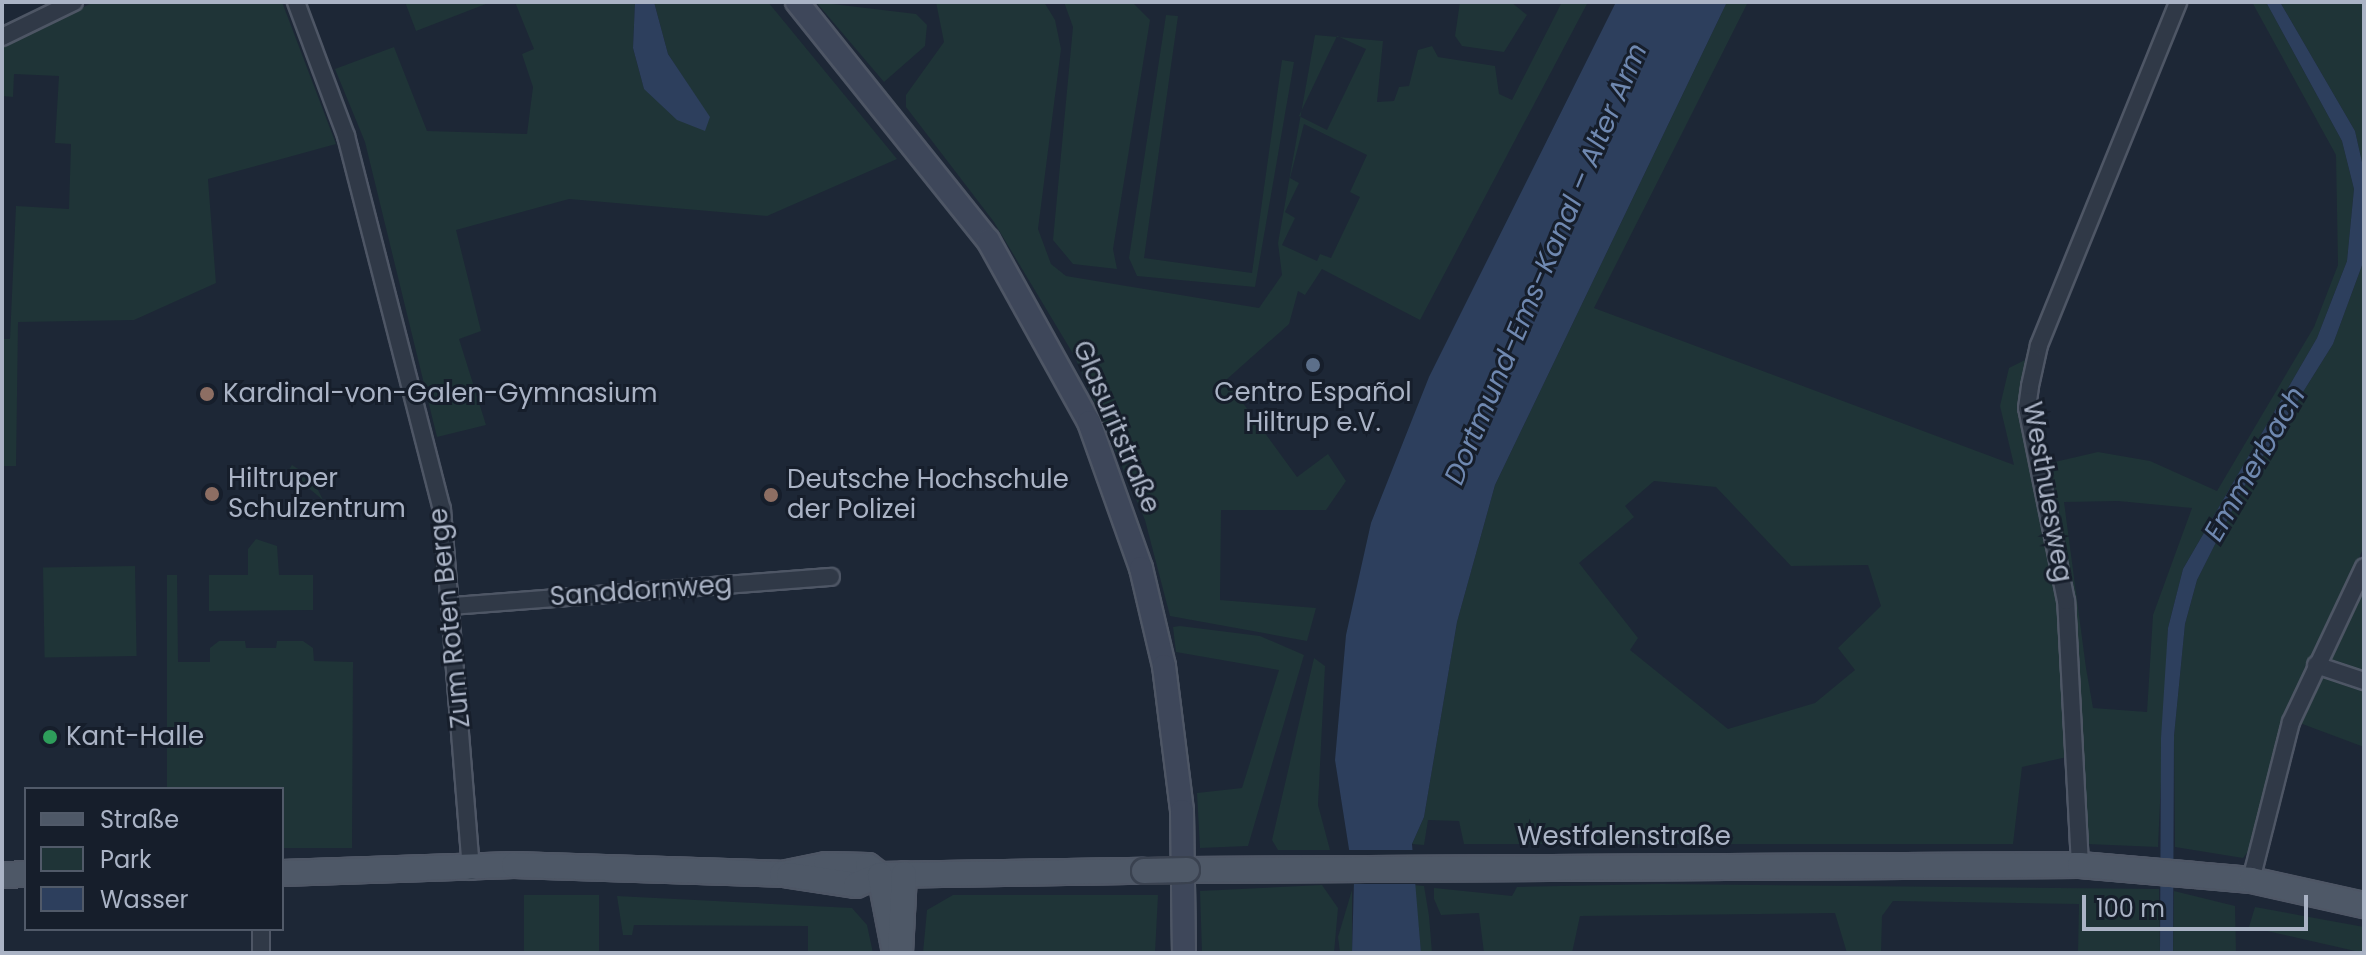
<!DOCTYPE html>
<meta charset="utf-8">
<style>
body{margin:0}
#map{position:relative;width:2366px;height:955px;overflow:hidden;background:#1d2736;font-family:Poppins,sans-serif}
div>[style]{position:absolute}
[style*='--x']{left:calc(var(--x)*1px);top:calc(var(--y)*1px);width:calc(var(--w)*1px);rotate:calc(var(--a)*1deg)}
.green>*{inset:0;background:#1f3437;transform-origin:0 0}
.water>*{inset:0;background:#2d3f5d}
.pier>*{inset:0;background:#1d2736;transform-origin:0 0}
.roads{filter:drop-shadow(2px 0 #4e5665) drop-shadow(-2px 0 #4e5665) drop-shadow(0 2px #4e5665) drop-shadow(0 -2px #4e5665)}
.street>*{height:16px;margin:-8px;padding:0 8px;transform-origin:8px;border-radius:8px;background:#303947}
.secondary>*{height:22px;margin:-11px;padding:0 11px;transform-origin:11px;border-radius:11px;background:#3e475a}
.primary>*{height:24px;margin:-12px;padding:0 12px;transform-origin:12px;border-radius:12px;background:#4e5867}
.bridges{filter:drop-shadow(2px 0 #3a4250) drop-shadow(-2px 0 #3a4250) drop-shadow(0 2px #3a4250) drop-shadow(0 -2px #3a4250)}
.primary-bridge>*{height:24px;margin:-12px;padding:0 12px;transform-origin:12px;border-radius:12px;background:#4e5867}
.dots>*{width:22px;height:22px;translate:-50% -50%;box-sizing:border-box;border:4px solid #161e2b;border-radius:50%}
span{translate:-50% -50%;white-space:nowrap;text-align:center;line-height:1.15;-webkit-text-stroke:6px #161e2b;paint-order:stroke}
.poi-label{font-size:26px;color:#aab3c5}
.left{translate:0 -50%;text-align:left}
.street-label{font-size:26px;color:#aab3c5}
.water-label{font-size:28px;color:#6f88b0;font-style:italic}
.frame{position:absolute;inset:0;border:4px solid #aab3c5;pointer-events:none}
.legend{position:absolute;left:24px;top:787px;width:260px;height:144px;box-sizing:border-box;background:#161e2b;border:2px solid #515a69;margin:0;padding:10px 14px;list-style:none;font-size:24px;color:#aab3c5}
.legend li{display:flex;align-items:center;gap:16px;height:40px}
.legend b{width:40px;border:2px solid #515a69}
.scale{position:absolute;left:2082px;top:895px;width:226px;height:36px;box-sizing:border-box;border:4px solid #aab3c5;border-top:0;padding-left:10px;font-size:24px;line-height:28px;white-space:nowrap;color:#aab3c5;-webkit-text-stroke:6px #161e2b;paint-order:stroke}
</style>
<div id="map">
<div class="green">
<div style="clip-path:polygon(94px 2px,282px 2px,336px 144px,208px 179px,216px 283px,134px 320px,18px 322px,16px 466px,2px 466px,2px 339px,10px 339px,16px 206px,69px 209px,71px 144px,55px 143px,59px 76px,14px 74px,13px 97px,2px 96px,2px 46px)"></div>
<div style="clip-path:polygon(405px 2px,491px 2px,416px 31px)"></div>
<div style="clip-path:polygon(515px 2px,635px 2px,633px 48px,644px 89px,698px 100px,668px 54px,654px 2px,768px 2px,897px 159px,767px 216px,569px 199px,456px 230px,481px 331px,459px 339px,486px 425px,437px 437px,365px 142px,335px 69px,394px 47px,427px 131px,527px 134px,533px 87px,522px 54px,534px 49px)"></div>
<div style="clip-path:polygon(816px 2px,916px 14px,927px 25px,925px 46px,884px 82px)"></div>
<div style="clip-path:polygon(evenodd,936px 2px,1044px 2px,1055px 20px,1061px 49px,1038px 229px,1051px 264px,1066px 276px,1259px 308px,1282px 275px,1278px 243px,1315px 35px,1383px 41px,1377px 102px,1394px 101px,1399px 87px,1409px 86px,1418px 50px,1432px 46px,1438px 57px,1495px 66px,1499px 94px,1512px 100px,1562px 2px,1588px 2px,1420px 320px,1322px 269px,1305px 295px,1298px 291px,1289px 324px,1226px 380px,1297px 477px,1328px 454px,1346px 481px,1326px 510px,1221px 510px,1220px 600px,1316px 608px,1307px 641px,1170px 616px,1145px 520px,1075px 357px,994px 222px,906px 107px,906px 95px,944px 42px,936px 2px,1337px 36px,1366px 49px,1327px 130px,1299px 116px,1337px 36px,936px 2px,1304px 124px,1367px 155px,1350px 192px,1360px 197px,1331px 258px,1320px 254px,1317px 261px,1282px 245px,1295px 218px,1285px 212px,1299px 183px,1290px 178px,1304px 124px)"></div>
<div style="clip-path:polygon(1064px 2px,1134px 4px,1150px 20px,1113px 249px,1117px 269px,1073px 264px,1053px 240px,1073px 27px)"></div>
<div style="clip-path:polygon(1460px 2px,1511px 2px,1527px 15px,1504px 52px,1462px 46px,1455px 36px)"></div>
<div style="clip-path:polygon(evenodd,1727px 2px,1748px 2px,1594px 308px,2014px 465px,2000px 406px,2009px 368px,2025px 360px,2061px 601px,2067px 757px,2022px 767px,2013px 844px,1464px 844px,1459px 821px,1428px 820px,1424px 845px,1412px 844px,1424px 817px,1457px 622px,1495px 485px,1727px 2px,1654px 481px,1716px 487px,1791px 566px,1868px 565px,1881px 606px,1838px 648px,1855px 670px,1815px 703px,1728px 729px,1630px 650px,1638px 638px,1579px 563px,1634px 517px,1625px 506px,1654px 481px)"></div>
<div style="clip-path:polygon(evenodd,2252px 2px,2266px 2px,2342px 141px,2354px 189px,2347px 261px,2317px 338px,2183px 569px,2168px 628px,2158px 847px,2087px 844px,2070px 577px,2046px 464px,2098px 452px,2150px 461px,2217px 491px,2314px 327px,2338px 265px,2336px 155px,2252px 2px,2118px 501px,2192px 508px,2153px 615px,2147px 712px,2093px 708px,2086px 668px,2064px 502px,2118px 501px)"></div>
<div style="clip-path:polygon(2280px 2px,2364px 2px,2364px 171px,2355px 131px)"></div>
<div style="clip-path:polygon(1166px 15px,1178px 16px,1144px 258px,1252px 273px,1282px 60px,1294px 62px,1255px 287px,1137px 276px,1129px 258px)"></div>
<div style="clip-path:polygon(2364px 260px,2364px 547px,2283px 723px,2251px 848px,2243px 858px,2175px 847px,2174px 736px,2185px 624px,2197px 580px,2245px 485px,2333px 344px)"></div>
<div style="clip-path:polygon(292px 465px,312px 478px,323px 500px,288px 471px)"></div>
<div style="clip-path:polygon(256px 539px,277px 546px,279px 575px,313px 575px,313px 610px,209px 611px,209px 575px,248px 575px,248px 549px)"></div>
<div style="left:135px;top:566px;width:90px;height:92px;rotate:89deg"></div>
<div style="clip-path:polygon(167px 575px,177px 575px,178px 662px,210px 662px,210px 648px,219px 641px,245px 641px,246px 648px,276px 648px,277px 641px,303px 641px,313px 648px,314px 661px,353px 662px,352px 848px,282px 848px,282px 789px,167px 789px)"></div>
<div style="clip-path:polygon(2364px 580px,2364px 676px,2327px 658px)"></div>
<div style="clip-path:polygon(1180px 626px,1260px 636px,1304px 655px,1248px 846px,1200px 848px,1197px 793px,1242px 788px,1279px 670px,1176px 652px,1173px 627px)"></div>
<div style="clip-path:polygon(1314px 658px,1325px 666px,1318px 805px,1330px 850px,1278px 850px,1272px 840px)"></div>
<div style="clip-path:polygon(2324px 676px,2364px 686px,2364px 747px,2297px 722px)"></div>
<div style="clip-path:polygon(1662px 884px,2159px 889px,2160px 953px,2078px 953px,2079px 904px,1893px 901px,1882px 916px,1881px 953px,1847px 953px,1835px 913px,1580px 916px,1572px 953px,1484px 953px,1479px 913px,1441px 915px,1434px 899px,1434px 888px,1512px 896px,1517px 887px)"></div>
<div style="clip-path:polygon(1322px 885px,1338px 908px,1334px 953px,1202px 953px,1200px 891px)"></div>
<div style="clip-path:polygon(1424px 886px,1429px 916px,1432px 953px,1421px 953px,1414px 885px)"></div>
<div style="clip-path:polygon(1352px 890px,1352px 953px,1340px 953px,1338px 937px)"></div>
<div style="clip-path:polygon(2174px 891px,2235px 906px,2236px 953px,2173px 953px)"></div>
<div style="left:524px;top:895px;width:75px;height:58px"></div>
<div style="clip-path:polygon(953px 895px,1158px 895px,1155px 953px,923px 953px,927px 910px)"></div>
<div style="clip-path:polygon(617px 896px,852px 908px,867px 925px,873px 953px,808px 953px,808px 926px,634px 925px,632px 935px,623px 935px)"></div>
<div style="clip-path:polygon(2255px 907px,2364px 927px,2364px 953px,2249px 927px)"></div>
</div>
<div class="water">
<div style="clip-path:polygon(635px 2px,654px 2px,668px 54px,710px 117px,705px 131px,677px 120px,644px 89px,633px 48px)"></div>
<div style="clip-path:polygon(1616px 2px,1727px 2px,1495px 485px,1457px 622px,1424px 817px,1412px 844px,1421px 953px,1352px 953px,1354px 881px,1335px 760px,1346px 635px,1371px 523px,1429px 377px)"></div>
<div style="clip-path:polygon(2266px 2px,2280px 2px,2355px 131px,2364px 171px,2364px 260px,2333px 344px,2245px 485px,2197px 580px,2185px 624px,2174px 736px,2173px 953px,2160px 953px,2161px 738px,2168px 628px,2183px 569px,2317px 338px,2347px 261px,2354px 189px,2342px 141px)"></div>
</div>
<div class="pier">
<div style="left:1346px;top:850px;width:70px;height:34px"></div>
</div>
<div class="roads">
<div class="street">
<div style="--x:296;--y:2;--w:143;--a:69.5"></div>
<div style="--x:346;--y:136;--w:385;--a:75.6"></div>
<div style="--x:442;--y:509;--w:363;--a:85.4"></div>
<div style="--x:2;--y:37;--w:80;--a:-25.9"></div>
<div style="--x:452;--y:606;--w:380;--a:-4.4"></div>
<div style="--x:2316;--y:665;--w:51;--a:18.4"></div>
<div style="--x:2080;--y:865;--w:264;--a:-93"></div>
<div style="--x:2066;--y:601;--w:197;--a:-101.4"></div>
<div style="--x:2027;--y:408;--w:22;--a:-82"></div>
<div style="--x:2030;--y:386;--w:42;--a:-77.6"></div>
<div style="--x:2039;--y:345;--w:370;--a:-67.9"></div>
<div style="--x:2251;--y:880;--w:163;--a:-75.8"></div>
<div style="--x:2291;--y:722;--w:171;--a:-64.8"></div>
<div style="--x:261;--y:953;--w:24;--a:-90"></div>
</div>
<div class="secondary">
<div style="--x:797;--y:2;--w:305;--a:51.3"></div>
<div style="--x:988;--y:240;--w:208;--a:61"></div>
<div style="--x:1089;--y:422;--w:155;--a:70.4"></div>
<div style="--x:1141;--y:568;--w:101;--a:76.8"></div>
<div style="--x:1164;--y:666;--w:146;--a:82.9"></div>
<div style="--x:1182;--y:811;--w:142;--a:89.2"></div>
</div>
<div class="primary">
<div style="--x:1187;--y:870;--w:893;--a:-0.32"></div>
<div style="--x:2080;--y:865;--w:172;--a:5"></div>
<div style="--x:2251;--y:880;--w:116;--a:12.5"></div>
<div style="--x:282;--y:873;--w:232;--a:-2"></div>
<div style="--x:514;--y:865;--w:268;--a:1.9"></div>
<div style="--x:782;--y:874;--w:45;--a:-11.6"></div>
<div style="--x:826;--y:865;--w:42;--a:1.4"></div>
<div style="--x:868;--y:866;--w:15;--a:37"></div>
<div style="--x:2;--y:875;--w:24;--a:-2"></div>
<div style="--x:789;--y:875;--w:68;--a:8.5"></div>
<div style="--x:856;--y:885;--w:26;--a:-23"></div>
<div style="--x:880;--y:875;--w:264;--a:-0.9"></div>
<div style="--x:880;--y:875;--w:79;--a:79.1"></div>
<div style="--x:900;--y:953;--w:79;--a:-87.1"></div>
</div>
</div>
<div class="bridges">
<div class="primary-bridge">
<div style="--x:1144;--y:871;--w:43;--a:-1.3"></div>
</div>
</div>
<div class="dots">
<div style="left:1313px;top:365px;background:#5c6f8a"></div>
<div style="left:207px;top:394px;background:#8d6e63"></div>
<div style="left:212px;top:494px;background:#8d6e63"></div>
<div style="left:771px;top:495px;background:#8d6e63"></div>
<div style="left:50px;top:737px;background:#2e9e5b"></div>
</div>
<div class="poi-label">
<span style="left:1313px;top:408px">Centro Español<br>Hiltrup e.V.</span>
<span class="left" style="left:223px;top:394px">Kardinal-von-Galen-Gymnasium</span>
<span class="left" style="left:228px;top:494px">Hiltruper<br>Schulzentrum</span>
<span class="left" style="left:787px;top:495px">Deutsche Hochschule<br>der Polizei</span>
<span class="left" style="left:66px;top:737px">Kant-Halle</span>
</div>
<div class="street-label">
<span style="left:1116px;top:427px;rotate:67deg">Glasuritstraße</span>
<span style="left:2047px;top:492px;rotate:80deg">Westhuesweg</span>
<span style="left:641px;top:591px;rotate:-4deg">Sanddornweg</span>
<span style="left:450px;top:618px;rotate:-96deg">Zum Roten Berge</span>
<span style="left:1624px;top:837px">Westfalenstraße</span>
</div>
<div class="water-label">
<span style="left:1546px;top:264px;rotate:-67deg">Dortmund-Ems-Kanal – Alter Arm</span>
<span style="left:2255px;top:464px;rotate:-60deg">Emmerbach</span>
</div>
<div class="frame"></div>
<ul class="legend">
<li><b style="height:10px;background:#4e5867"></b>Straße</li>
<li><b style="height:22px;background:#1f3437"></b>Park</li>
<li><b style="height:22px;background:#2d3f5d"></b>Wasser</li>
</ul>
<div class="scale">100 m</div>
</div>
